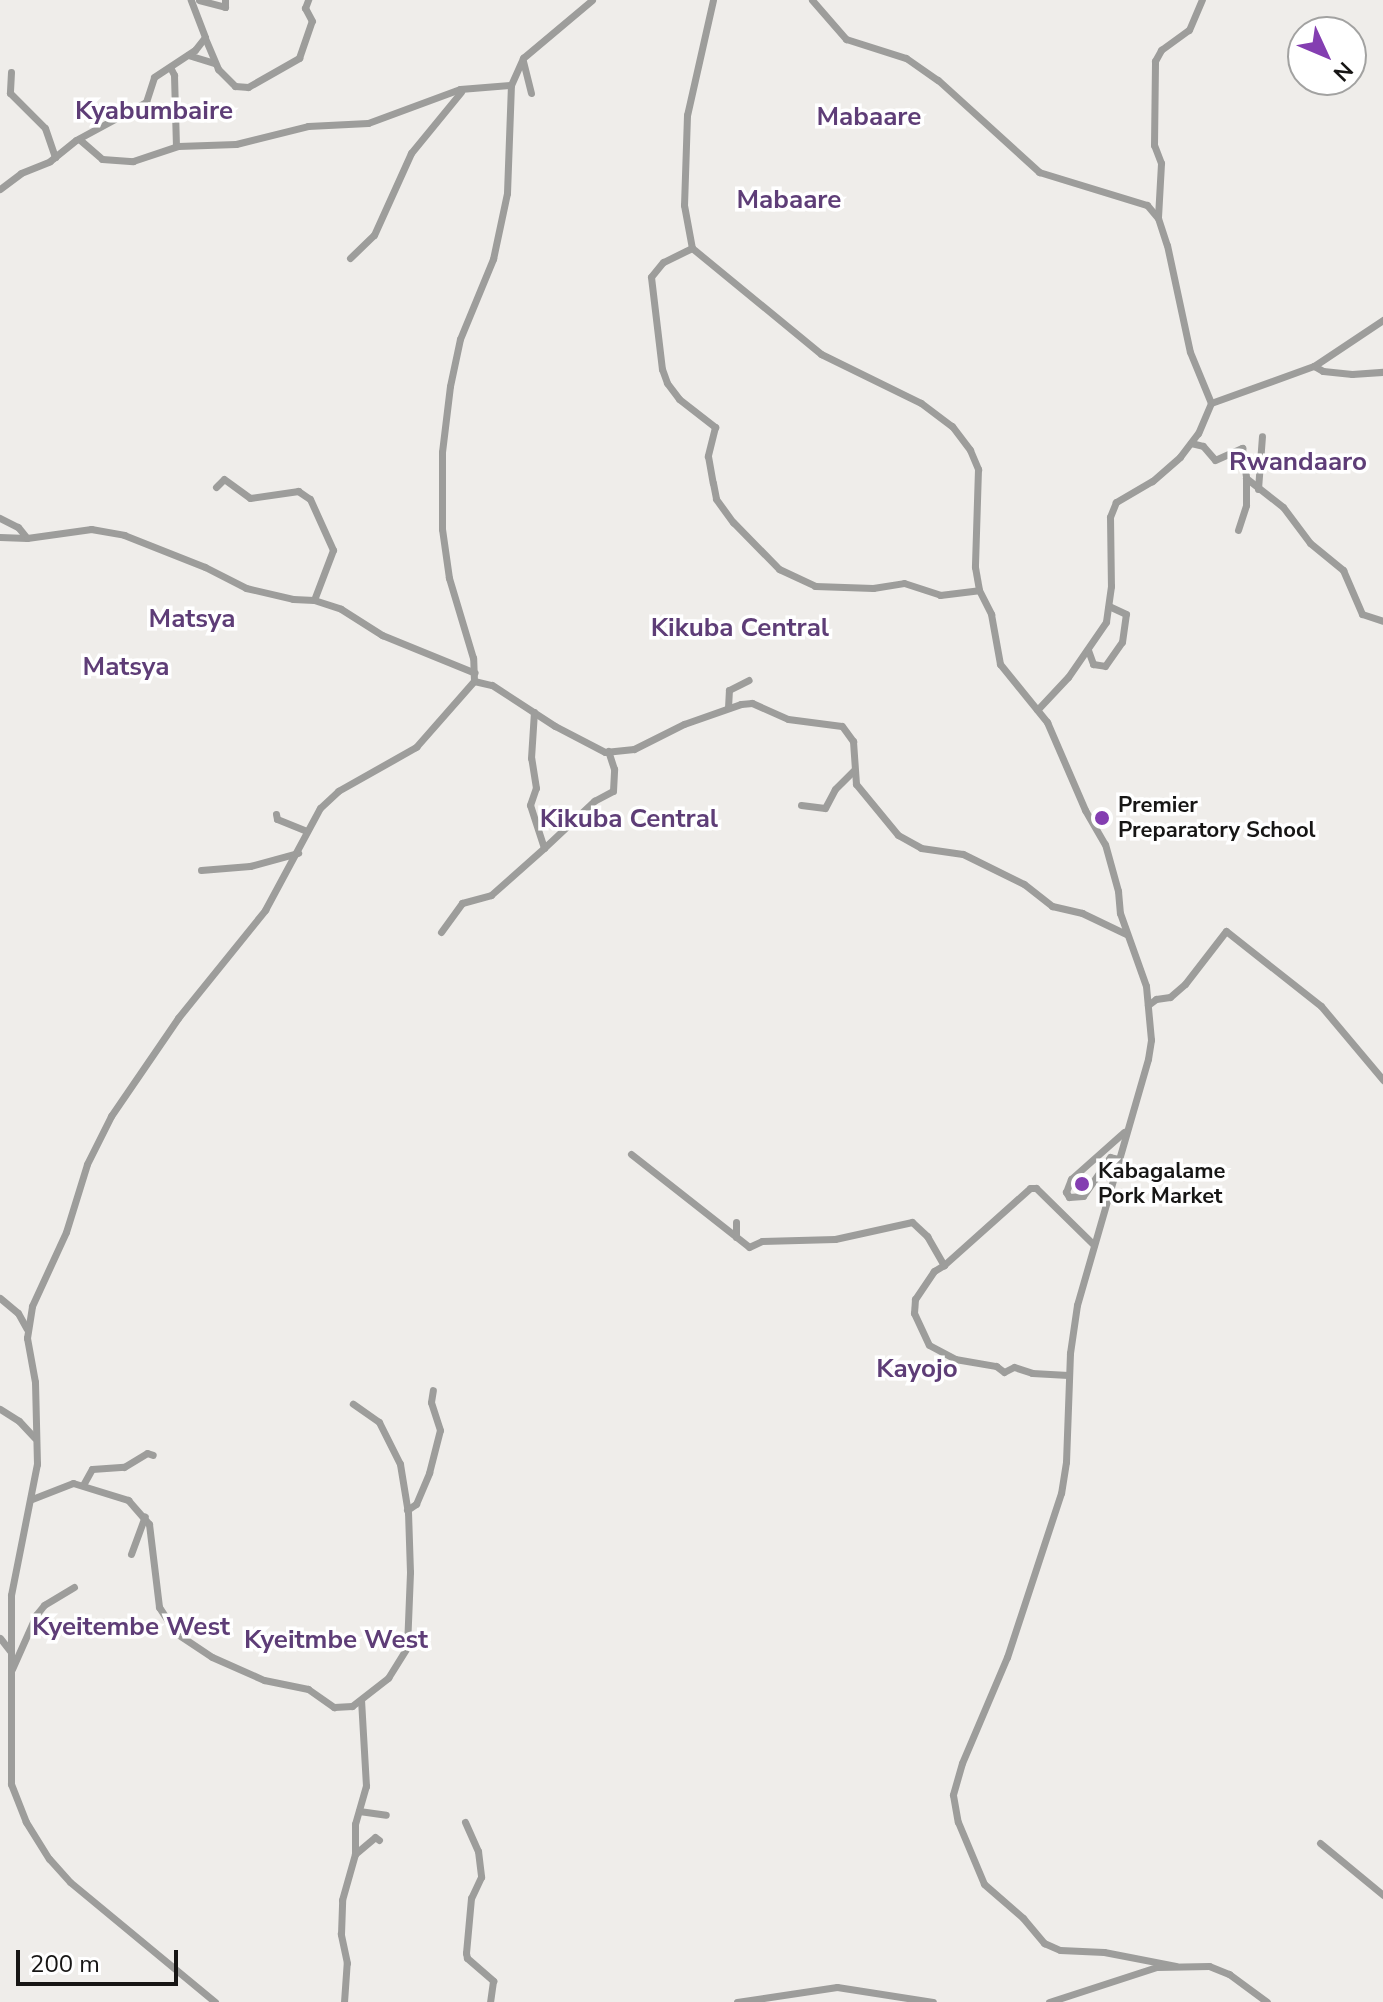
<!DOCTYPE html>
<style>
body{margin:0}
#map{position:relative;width:1383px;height:2002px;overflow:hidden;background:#efedea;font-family:"Nunito Sans",sans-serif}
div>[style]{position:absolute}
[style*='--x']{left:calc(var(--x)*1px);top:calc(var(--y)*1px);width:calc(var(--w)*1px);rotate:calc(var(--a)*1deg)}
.minor>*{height:7px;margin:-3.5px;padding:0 3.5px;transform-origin:3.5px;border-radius:3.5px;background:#9d9d9b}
.dots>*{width:22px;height:22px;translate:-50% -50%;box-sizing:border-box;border:4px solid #fff;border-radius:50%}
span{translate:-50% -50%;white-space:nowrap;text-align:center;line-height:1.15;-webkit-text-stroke:7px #fff;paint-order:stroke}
.poi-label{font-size:22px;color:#171615;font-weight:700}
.left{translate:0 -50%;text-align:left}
.quarter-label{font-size:26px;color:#5e3d77;font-weight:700}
.north{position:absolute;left:1287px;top:16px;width:80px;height:80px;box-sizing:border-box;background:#fff;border:2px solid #a2a2a1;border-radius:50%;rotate:134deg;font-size:22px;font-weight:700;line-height:32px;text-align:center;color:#171615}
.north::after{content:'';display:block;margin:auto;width:28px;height:36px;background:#843eb1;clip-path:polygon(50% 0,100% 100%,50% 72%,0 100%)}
.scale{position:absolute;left:16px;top:1950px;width:162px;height:36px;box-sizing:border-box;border:4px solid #171615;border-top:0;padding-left:10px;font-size:24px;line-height:28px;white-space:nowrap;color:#171615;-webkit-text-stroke:6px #fff;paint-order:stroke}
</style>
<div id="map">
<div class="minor">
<div style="--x:199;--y:0;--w:27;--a:15"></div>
<div style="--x:225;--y:7;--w:7;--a:-90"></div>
<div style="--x:713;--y:0;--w:118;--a:102.7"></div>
<div style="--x:687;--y:115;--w:90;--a:91.9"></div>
<div style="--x:684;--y:205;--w:44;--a:79.5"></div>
<div style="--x:692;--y:248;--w:167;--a:39.4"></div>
<div style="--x:821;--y:354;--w:111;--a:26.1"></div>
<div style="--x:921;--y:403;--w:39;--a:37"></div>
<div style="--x:952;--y:426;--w:30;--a:53"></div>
<div style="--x:970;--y:450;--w:21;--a:67"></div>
<div style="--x:978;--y:469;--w:98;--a:91.8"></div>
<div style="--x:975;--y:567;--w:23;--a:80"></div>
<div style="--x:979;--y:590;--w:27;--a:63"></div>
<div style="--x:991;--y:614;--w:51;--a:79.8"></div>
<div style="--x:1000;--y:664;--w:75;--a:51"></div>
<div style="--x:1047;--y:722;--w:96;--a:66.6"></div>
<div style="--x:1085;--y:810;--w:39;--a:60"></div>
<div style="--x:1105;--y:844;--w:49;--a:74.5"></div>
<div style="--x:1118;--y:891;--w:22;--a:85"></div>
<div style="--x:1120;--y:913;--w:77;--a:70.4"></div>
<div style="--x:1146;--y:986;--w:54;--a:84.7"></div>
<div style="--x:1151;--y:1040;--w:19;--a:99"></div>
<div style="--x:1148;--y:1059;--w:256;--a:106.1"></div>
<div style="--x:1077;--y:1305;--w:49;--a:98.3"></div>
<div style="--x:1070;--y:1353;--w:109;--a:92.1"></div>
<div style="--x:1066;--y:1462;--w:31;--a:99"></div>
<div style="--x:1061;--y:1493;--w:173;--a:108.2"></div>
<div style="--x:1007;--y:1657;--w:115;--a:113"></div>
<div style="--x:962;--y:1763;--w:33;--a:106"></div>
<div style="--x:953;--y:1795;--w:27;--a:80"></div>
<div style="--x:958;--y:1822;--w:67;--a:67.2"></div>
<div style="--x:984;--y:1884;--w:52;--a:41.1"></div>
<div style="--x:1023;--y:1918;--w:33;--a:50"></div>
<div style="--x:1044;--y:1943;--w:17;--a:24"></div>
<div style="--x:1060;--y:1950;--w:44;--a:2.6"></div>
<div style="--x:1104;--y:1952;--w:73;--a:11"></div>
<div style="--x:812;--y:0;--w:52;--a:48.9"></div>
<div style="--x:846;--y:39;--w:63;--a:17.6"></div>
<div style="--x:906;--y:58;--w:39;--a:35"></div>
<div style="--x:938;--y:80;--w:137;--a:42.3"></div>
<div style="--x:1039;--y:172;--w:113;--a:17"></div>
<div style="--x:1147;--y:205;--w:17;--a:50"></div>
<div style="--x:1158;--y:218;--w:28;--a:72"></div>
<div style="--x:1167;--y:245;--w:109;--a:77.9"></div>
<div style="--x:1190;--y:352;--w:55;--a:67.6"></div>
<div style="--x:1211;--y:403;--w:33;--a:113"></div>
<div style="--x:1198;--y:433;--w:30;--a:127"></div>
<div style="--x:1180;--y:457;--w:37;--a:139"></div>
<div style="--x:1152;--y:481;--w:42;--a:149.7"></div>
<div style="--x:1116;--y:502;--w:16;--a:112"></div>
<div style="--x:1110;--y:517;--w:69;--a:89.2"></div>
<div style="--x:1111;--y:586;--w:36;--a:98"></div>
<div style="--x:1106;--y:622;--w:67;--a:124.6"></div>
<div style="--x:1068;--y:677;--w:45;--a:133.2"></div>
<div style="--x:205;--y:38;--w:34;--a:67"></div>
<div style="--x:218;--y:69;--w:24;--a:45"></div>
<div style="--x:235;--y:86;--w:13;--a:4"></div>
<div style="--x:248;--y:87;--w:59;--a:-29.6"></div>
<div style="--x:299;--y:58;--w:39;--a:-71"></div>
<div style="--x:312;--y:21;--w:15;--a:-118"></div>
<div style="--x:305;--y:8;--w:9;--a:-69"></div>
<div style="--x:188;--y:55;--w:27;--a:17"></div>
<div style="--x:523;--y:61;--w:33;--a:76"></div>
<div style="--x:170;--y:67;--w:9;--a:63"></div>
<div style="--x:174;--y:75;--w:71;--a:88.4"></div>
<div style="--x:11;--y:72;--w:21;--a:93"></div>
<div style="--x:10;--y:93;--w:49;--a:45"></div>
<div style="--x:45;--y:128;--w:31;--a:71"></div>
<div style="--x:79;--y:139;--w:30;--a:41"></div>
<div style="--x:102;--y:159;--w:31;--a:4"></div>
<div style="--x:133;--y:161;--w:47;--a:-18.4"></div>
<div style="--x:178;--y:146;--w:58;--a:-2"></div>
<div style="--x:236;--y:144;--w:74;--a:-14"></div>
<div style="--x:308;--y:126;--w:60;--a:-2.9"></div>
<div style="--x:368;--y:123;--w:98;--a:-20.3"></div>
<div style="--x:460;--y:89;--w:51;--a:-4.5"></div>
<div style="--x:0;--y:189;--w:26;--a:-37"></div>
<div style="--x:21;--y:173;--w:31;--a:-22"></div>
<div style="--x:50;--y:161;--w:33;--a:-39"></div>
<div style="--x:76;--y:140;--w:80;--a:-28.5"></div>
<div style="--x:146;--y:102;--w:26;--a:-72"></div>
<div style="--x:154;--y:77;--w:49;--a:-33.4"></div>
<div style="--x:195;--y:50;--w:16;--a:-52"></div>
<div style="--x:205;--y:37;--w:40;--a:-111"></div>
<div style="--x:1158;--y:217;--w:54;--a:-86.8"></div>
<div style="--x:1161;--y:163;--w:19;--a:-111"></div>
<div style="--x:1154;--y:145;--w:84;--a:-89.3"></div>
<div style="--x:1155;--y:61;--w:13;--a:-61"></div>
<div style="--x:1161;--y:50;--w:34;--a:-36"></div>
<div style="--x:1189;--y:30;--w:33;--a:-67"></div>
<div style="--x:692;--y:248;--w:32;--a:154"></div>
<div style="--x:663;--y:262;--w:19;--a:129"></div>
<div style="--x:651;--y:277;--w:93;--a:83.2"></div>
<div style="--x:662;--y:369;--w:15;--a:70"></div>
<div style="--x:667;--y:383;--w:20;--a:53"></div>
<div style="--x:679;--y:399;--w:46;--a:37.9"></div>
<div style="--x:715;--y:427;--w:30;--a:104"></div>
<div style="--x:708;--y:456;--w:27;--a:80"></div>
<div style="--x:713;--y:483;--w:16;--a:79"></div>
<div style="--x:716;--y:499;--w:29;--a:54"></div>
<div style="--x:733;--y:522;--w:66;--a:45.6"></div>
<div style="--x:779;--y:569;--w:40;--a:25"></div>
<div style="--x:815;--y:586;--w:58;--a:2"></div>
<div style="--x:873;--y:588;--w:31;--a:-9"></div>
<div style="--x:904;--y:583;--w:38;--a:18"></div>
<div style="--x:940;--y:595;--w:39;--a:-7"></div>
<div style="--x:350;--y:258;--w:33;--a:-44"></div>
<div style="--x:374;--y:235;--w:90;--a:-65.7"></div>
<div style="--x:411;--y:153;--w:79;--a:-50.7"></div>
<div style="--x:1314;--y:366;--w:10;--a:29"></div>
<div style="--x:1323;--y:371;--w:29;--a:6"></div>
<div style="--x:1352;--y:374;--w:31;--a:-4"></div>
<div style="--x:1211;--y:403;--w:109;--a:-19.8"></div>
<div style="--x:1314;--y:366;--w:83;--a:-33.7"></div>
<div style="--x:1191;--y:443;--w:12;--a:14"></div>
<div style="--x:1203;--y:446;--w:18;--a:49"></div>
<div style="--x:1215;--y:460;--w:30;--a:-24"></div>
<div style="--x:1242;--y:448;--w:30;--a:82"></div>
<div style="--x:1246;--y:478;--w:47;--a:38.1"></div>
<div style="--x:1283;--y:507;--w:45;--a:53.1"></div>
<div style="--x:1310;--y:543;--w:43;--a:39.3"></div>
<div style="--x:1343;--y:570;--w:48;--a:66.6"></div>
<div style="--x:1362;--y:614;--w:22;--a:18"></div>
<div style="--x:216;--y:487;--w:11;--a:-45"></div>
<div style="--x:224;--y:479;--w:32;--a:36"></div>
<div style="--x:250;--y:498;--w:49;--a:-8.3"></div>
<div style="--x:298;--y:491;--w:14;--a:34"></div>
<div style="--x:310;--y:499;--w:56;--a:65.7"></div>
<div style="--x:333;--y:550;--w:53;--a:110.8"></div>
<div style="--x:1258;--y:489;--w:53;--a:-85.7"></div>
<div style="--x:0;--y:518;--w:20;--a:27"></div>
<div style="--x:18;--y:527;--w:14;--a:51"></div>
<div style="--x:1238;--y:530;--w:26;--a:-72"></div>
<div style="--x:1246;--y:505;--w:27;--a:-90"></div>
<div style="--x:0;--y:537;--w:27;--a:2"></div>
<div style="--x:27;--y:538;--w:65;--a:-8"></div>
<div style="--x:91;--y:529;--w:34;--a:10"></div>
<div style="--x:124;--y:535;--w:87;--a:21.6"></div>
<div style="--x:205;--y:567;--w:46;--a:27.1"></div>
<div style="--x:246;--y:588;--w:48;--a:13.2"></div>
<div style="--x:293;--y:599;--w:21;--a:3"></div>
<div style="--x:314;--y:600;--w:28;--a:18"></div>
<div style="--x:341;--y:609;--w:49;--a:32.4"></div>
<div style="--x:382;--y:635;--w:100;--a:22.2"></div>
<div style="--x:1088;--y:650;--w:15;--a:70"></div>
<div style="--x:1093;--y:664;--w:12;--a:9"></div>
<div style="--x:1105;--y:666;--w:29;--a:-55"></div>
<div style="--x:1122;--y:642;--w:28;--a:-82"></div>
<div style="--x:1126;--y:614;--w:19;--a:-155"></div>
<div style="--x:474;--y:681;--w:18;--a:13"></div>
<div style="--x:492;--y:685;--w:75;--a:33.1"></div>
<div style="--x:555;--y:726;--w:56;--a:27.5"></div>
<div style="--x:605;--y:752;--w:29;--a:-6"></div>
<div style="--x:634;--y:749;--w:56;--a:-26.6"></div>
<div style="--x:684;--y:724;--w:60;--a:-19.3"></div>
<div style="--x:741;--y:704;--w:11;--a:-5"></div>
<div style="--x:752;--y:703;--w:39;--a:24"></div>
<div style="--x:788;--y:719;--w:54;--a:7.4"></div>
<div style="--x:842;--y:726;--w:19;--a:54"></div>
<div style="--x:853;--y:741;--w:43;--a:86"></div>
<div style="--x:856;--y:784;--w:66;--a:50.5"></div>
<div style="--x:898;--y:835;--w:26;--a:29"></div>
<div style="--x:921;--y:848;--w:42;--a:8.1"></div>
<div style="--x:963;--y:854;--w:68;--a:26.2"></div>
<div style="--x:1024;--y:884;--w:36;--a:38"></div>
<div style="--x:1052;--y:906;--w:31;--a:13"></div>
<div style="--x:1082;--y:913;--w:49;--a:25.5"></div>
<div style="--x:728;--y:708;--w:18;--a:-87"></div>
<div style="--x:729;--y:690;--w:22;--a:-27"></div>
<div style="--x:801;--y:805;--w:24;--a:7"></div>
<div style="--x:825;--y:808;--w:21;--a:-62"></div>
<div style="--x:835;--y:789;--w:27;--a:-45"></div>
<div style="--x:276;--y:814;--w:5;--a:79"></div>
<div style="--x:277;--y:819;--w:32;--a:22"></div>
<div style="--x:544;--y:848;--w:69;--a:-43.2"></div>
<div style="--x:594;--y:801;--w:21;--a:-28"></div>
<div style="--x:613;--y:791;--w:22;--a:-87"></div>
<div style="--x:614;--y:769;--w:19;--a:-108"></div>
<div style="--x:201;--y:870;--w:49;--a:-4.7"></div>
<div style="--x:250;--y:866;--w:50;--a:-15.2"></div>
<div style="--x:441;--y:932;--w:36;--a:-54"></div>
<div style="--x:462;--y:903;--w:30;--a:-15"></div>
<div style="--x:491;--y:895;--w:71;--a:-41.6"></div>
<div style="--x:544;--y:848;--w:45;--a:-108"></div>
<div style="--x:530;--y:805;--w:18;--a:-71"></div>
<div style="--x:536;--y:788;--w:30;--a:-99"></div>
<div style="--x:531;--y:758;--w:46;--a:-86.3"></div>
<div style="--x:1148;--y:1005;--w:10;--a:-37"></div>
<div style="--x:1156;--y:999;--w:14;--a:-8"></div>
<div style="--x:1170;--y:997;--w:20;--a:-41"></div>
<div style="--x:1185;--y:984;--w:67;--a:-52.3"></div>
<div style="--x:1226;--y:931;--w:121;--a:38.3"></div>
<div style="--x:1321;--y:1006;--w:97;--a:50"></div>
<div style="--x:631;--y:1154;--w:150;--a:38.2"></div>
<div style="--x:749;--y:1247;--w:14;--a:-25"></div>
<div style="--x:762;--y:1241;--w:73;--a:-1.6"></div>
<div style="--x:835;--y:1239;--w:79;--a:-12.4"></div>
<div style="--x:912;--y:1222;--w:21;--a:43"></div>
<div style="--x:927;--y:1236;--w:34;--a:60"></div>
<div style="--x:944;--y:1265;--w:115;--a:-41.8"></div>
<div style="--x:1030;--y:1188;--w:6;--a:0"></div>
<div style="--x:1036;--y:1188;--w:81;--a:44.5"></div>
<div style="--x:1118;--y:1159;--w:8;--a:-166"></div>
<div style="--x:1110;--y:1157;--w:47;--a:124.7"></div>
<div style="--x:1083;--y:1196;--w:14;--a:176"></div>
<div style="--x:1069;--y:1197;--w:6;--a:-121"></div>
<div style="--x:1066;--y:1192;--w:14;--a:-69"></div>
<div style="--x:1071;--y:1179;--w:71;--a:-41.6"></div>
<div style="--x:736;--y:1237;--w:15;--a:-90"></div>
<div style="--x:944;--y:1265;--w:12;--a:149"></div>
<div style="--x:934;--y:1271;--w:34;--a:124"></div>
<div style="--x:915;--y:1299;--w:14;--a:94"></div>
<div style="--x:914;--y:1313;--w:35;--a:65"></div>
<div style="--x:929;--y:1345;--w:30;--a:28"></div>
<div style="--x:955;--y:1359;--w:42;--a:9.7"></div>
<div style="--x:996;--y:1366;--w:10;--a:37"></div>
<div style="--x:1004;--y:1372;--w:11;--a:-27"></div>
<div style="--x:1014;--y:1367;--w:19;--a:18"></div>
<div style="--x:1032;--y:1373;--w:36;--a:3"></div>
<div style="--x:0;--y:1298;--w:23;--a:40"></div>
<div style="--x:18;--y:1313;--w:18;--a:61"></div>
<div style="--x:0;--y:1409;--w:22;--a:32"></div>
<div style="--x:19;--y:1421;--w:23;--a:47"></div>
<div style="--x:83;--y:1485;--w:18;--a:-61"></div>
<div style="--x:92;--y:1469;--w:32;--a:-4"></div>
<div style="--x:124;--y:1467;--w:27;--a:-31"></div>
<div style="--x:147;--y:1453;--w:6;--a:18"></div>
<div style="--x:32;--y:1499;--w:44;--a:-21.3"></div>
<div style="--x:73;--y:1483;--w:58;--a:17.2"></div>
<div style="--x:128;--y:1500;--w:32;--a:49"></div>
<div style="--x:149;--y:1524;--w:84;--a:83.1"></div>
<div style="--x:159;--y:1607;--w:31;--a:57"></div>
<div style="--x:176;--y:1633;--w:43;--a:33.7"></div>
<div style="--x:212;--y:1657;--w:57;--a:23.9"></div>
<div style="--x:264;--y:1680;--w:45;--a:11.6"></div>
<div style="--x:308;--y:1689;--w:32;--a:35"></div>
<div style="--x:334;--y:1707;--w:18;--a:-3"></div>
<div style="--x:352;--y:1706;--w:46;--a:-37.9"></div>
<div style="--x:388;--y:1678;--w:36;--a:-58"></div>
<div style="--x:407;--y:1647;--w:75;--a:-87.7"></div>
<div style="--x:410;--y:1572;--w:59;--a:-91.9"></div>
<div style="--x:408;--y:1513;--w:50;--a:-99.3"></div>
<div style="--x:400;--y:1464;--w:47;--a:-116.6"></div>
<div style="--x:379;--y:1422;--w:32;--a:-145"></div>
<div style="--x:407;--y:1510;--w:11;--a:-34"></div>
<div style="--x:416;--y:1504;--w:34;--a:-67"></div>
<div style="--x:429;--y:1473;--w:44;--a:-75.7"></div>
<div style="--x:440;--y:1430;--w:29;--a:-108"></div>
<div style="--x:431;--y:1402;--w:12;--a:-81"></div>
<div style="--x:131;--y:1554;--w:40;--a:-69.8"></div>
<div style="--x:0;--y:1638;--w:16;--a:52"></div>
<div style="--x:12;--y:1669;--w:59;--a:-66"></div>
<div style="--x:36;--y:1615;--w:13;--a:-51"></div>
<div style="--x:44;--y:1605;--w:35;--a:-31"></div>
<div style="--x:359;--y:1811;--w:27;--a:8"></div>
<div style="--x:465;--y:1822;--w:32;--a:66"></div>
<div style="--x:478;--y:1851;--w:26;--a:83"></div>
<div style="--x:481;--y:1877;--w:23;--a:115"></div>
<div style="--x:471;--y:1898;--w:55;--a:95.2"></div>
<div style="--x:466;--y:1953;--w:5;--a:79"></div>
<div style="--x:467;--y:1958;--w:35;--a:41"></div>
<div style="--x:493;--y:1981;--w:21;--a:98"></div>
<div style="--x:1320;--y:1843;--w:82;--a:39.5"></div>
<div style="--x:355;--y:1854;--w:26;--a:-40"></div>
<div style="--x:375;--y:1837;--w:5;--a:37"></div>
<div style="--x:215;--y:2002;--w:188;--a:-140.4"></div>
<div style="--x:70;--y:1882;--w:31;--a:-132"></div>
<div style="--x:49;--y:1859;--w:44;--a:-121.9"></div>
<div style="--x:26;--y:1822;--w:41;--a:-111.5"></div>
<div style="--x:11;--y:1784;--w:189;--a:-90"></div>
<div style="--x:11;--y:1595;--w:134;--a:-78.8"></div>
<div style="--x:37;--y:1464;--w:82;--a:-91.4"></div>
<div style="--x:35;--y:1382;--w:45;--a:-100.3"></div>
<div style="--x:27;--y:1338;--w:32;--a:-81"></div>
<div style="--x:32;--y:1306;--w:81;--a:-65.3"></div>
<div style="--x:66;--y:1232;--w:71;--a:-72.8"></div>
<div style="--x:87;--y:1164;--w:54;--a:-63.4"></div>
<div style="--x:111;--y:1116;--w:119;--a:-55.6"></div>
<div style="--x:178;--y:1018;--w:139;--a:-51.1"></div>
<div style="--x:265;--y:910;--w:116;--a:-61.7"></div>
<div style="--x:320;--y:808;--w:25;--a:-43"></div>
<div style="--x:338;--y:791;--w:90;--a:-29.4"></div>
<div style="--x:416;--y:747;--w:88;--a:-48.7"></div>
<div style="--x:474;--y:681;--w:23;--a:-92"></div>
<div style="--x:473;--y:658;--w:84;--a:-106.7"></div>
<div style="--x:449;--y:578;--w:49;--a:-98.1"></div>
<div style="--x:442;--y:529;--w:77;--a:-90"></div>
<div style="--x:442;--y:452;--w:66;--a:-83.1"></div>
<div style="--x:450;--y:386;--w:48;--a:-78"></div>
<div style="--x:460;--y:339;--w:87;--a:-67.6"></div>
<div style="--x:493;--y:259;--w:67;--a:-78"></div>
<div style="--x:507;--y:193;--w:108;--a:-87.9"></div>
<div style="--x:511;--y:85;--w:30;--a:-66"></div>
<div style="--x:523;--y:58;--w:90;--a:-40"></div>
<div style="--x:344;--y:2002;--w:39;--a:-86"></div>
<div style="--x:347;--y:1963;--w:30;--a:-102"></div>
<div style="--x:341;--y:1934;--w:34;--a:-88"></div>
<div style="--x:342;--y:1900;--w:48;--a:-74.2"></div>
<div style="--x:355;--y:1854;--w:30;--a:-90"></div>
<div style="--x:355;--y:1824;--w:40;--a:-74"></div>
<div style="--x:366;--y:1786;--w:86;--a:-93.3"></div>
<div style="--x:737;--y:2002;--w:101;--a:-8.5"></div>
<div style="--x:837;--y:1987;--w:97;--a:8.9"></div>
<div style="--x:1049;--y:2002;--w:114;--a:-18"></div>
<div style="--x:1157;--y:1967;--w:52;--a:-1.1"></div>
<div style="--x:1209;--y:1966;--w:22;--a:22"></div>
<div style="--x:1229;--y:1974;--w:47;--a:36.4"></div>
</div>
<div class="dots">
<div style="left:1102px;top:818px;background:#843eb1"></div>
<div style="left:1082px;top:1184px;background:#843eb1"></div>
</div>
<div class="poi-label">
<span class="left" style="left:1118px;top:818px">Premier<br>Preparatory School</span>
<span class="left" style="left:1098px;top:1184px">Kabagalame<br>Pork Market</span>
</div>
<div class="quarter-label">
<span style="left:154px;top:111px">Kyabumbaire</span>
<span style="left:869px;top:117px">Mabaare</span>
<span style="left:789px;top:200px">Mabaare</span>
<span style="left:1298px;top:462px">Rwandaaro</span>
<span style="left:192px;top:619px">Matsya</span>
<span style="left:740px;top:628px">Kikuba Central</span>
<span style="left:126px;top:667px">Matsya</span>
<span style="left:629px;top:819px">Kikuba Central</span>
<span style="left:917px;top:1369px">Kayojo</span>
<span style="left:131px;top:1627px">Kyeitembe West</span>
<span style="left:336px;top:1640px">Kyeitmbe West</span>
</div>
<div class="north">N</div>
<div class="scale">200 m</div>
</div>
